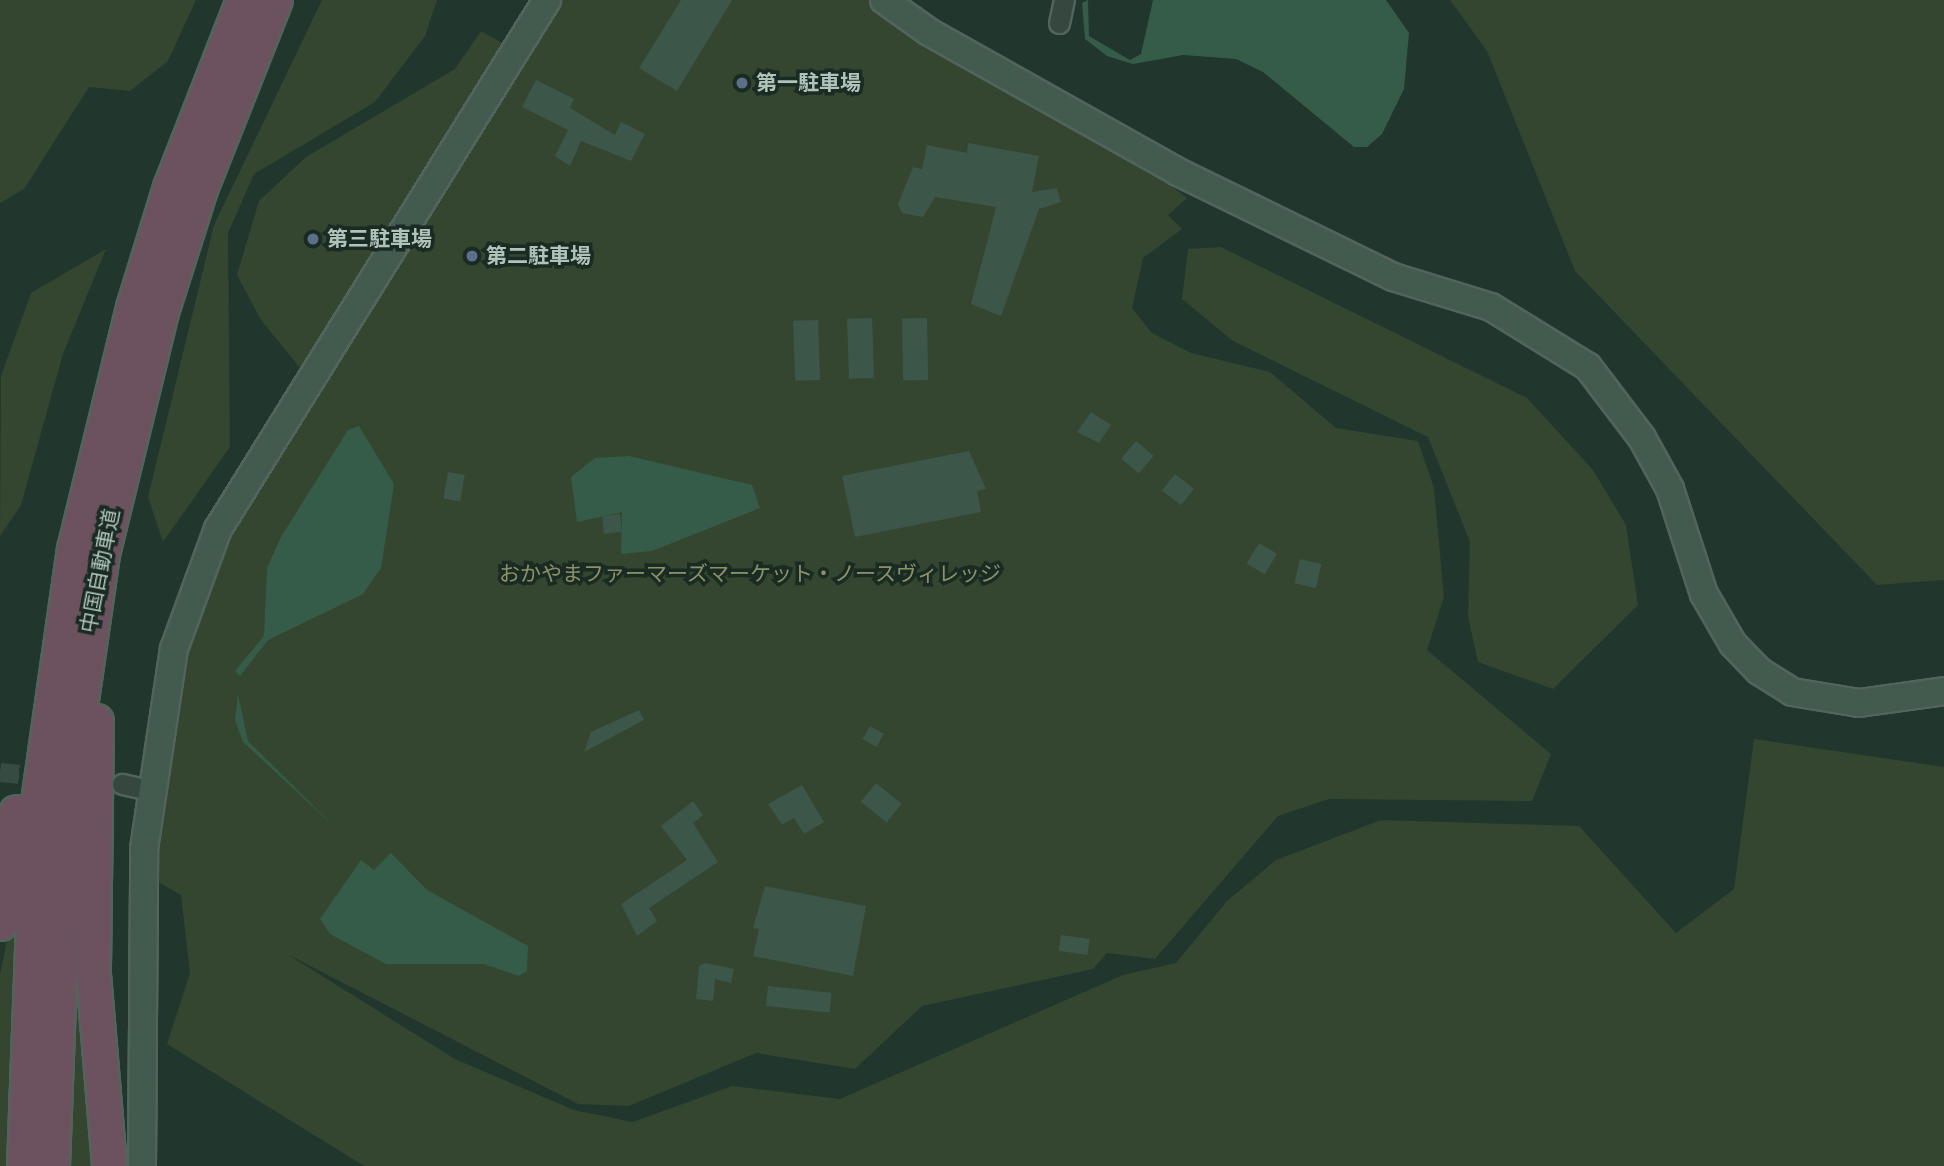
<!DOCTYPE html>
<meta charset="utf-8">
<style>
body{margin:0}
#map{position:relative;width:1944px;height:1166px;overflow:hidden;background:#21362c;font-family:"PT Sans Narrow","Noto Sans JP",sans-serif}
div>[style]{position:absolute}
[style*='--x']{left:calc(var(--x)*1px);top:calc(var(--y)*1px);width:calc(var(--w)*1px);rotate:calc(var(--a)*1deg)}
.green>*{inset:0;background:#34462f}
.water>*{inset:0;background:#355c49}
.building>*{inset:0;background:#3d564a;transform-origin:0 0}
.street-tunnel>*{height:19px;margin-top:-9.5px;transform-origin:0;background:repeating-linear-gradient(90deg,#364b41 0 19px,transparent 0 29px)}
.roads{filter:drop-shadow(2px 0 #52645c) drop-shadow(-2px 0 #52645c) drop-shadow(0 2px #52645c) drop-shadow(0 -2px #52645c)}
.street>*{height:19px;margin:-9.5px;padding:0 9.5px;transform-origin:9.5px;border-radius:9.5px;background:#35473e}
.secondary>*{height:26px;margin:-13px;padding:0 13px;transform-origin:13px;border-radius:13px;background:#435a4f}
.highway>*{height:33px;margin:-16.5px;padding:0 16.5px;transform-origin:16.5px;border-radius:16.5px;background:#6c525e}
.dots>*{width:19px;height:19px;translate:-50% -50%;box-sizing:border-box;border:4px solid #1a2b23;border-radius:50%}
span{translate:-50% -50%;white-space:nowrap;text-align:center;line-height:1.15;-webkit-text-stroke:7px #1a2b23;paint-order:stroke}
.poi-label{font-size:21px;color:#afc3ba;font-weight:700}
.left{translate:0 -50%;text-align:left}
.street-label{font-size:21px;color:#afc3ba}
.park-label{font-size:21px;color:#8c9268}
</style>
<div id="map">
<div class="green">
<div style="clip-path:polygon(0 0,196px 0,168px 61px,130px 91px,89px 87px,24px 189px,0 203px)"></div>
<div style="clip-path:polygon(322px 0,437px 0,425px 36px,375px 102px,254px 174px,228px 233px,230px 447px,163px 542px,148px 497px,214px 225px)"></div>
<div style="clip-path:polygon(559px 0,870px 0,918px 38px,1148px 168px,1187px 198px,1168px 215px,1182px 229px,1143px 258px,1132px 308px,1152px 333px,1191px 353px,1270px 372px,1336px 428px,1418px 441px,1434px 488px,1444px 597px,1427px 650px,1551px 754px,1532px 801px,1329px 799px,1278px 816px,1155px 959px,1107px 953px,1093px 969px,922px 1006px,855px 1069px,756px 1053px,629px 1106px,578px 1104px,287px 954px,455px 1059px,574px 1110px,633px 1122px,732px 1086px,840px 1099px,1123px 975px,1176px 963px,1227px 901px,1276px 860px,1381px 820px,1579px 826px,1676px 933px,1734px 889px,1754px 739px,1944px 767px,1944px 1166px,364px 1166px,167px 1044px,190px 973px,181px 895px,153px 879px,181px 665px,219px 550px)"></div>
<div style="clip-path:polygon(1450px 0,1944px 0,1944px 580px,1877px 585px,1575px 271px,1487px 51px)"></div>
<div style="clip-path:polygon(481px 31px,502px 43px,300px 368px,261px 320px,237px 275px,259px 201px,306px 157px,455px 69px)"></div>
<div style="clip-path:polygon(1221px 247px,1527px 398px,1593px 470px,1626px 525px,1638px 605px,1553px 689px,1478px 662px,1468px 617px,1470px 542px,1428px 437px,1233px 341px,1182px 299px,1188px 249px)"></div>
<div style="clip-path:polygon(106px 249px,63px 354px,21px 505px,0 536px,1px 376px,31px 293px)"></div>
<div style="clip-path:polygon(74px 856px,101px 1166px,64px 1166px)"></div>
<div style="clip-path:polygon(16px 896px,12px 1166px,0 1166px,0 975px)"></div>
</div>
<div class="water">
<div style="clip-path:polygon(1088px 0,1089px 36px,1130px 60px,1141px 54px,1153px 0,1386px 0,1409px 33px,1404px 89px,1382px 134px,1367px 147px,1354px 147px,1263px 72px,1236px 59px,1183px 55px,1133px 64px,1107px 56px,1085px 39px,1082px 3px)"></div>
<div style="clip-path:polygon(359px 426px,394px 484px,381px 568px,363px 594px,268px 640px,240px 676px,235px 671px,264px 636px,267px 568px,281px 537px,348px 430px)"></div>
<div style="clip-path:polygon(629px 456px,752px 485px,760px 508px,652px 551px,621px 554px,622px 512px,577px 522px,571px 477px,595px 458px)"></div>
<div style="clip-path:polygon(238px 695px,248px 741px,336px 828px,243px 742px,235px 720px)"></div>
<div style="clip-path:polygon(391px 853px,427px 890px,528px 946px,527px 971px,519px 976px,484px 964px,386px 964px,330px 934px,320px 919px,361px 860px,374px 870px)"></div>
</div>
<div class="building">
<div style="clip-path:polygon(681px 0,732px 0,677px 91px,639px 68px)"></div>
<div style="clip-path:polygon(536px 80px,574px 99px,570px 108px,615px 135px,621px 122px,645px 134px,631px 161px,581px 141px,570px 166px,555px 156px,568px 130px,522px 107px)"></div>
<div style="clip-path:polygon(968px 143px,1039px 156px,1032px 192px,1057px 188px,1061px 202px,1039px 209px,1001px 316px,971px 304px,996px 207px,935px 197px,923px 217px,902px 213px,898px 204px,913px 167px,922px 169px,927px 145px,967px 153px)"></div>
<div style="left:872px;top:318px;width:60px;height:25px;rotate:88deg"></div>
<div style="left:927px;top:318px;width:62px;height:25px;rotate:89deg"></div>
<div style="left:818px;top:320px;width:60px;height:25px;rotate:88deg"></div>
<div style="clip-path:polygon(1091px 412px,1111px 425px,1099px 443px,1077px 432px)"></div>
<div style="left:1136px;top:441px;width:23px;height:23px;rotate:40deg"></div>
<div style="clip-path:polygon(969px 451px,986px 489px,977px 491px,981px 512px,855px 537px,842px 476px)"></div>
<div style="left:448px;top:472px;width:17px;height:27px;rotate:10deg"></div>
<div style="left:1175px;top:474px;width:24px;height:21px;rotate:38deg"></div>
<div style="left:620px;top:514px;width:18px;height:18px;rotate:84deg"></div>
<div style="left:1259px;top:543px;width:21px;height:24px;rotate:31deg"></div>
<div style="left:1300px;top:559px;width:22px;height:25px;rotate:13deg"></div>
<div style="clip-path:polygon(639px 710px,644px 720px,584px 752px,591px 732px)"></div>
<div style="left:870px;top:726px;width:16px;height:15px;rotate:30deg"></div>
<div style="left:876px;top:783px;width:33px;height:24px;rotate:39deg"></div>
<div style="clip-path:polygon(802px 785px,824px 822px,804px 834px,794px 818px,782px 825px,768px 804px)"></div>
<div style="clip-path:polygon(693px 801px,703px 815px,693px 823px,718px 862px,649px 908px,657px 921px,637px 936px,621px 904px,687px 860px,661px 826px)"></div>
<div style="clip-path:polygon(765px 886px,866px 906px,853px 976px,753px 956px,759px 929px,753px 928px)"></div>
<div style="left:1061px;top:935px;width:29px;height:16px;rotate:8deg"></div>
<div style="clip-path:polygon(706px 963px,734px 969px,731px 983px,715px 979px,713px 1001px,696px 999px,699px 966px)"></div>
<div style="left:768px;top:986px;width:64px;height:20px;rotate:6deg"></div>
</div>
<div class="street-tunnel">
<div style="--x:0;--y:772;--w:51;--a:5.6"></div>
</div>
<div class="roads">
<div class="street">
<div style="--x:1059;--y:23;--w:24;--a:-78"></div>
<div style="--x:122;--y:784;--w:31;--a:13"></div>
</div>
<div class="secondary">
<div style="--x:884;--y:0;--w:55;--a:35.4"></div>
<div style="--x:929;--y:32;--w:286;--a:29.3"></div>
<div style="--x:1178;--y:172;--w:239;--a:26"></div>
<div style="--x:1393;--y:277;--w:102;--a:17"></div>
<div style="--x:1491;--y:307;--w:114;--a:31.7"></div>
<div style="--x:1588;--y:367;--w:89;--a:52.7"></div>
<div style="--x:1642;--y:438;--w:58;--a:61.2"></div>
<div style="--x:1670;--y:489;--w:110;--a:72.1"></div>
<div style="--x:1704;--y:594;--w:58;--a:59.9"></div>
<div style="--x:1733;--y:644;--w:37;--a:46"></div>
<div style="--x:1759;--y:671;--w:39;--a:32"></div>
<div style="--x:1792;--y:692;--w:68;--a:9.3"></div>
<div style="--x:1859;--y:703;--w:86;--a:-8"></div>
<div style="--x:142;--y:1166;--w:317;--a:-89.6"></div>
<div style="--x:144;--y:849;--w:202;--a:-81.5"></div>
<div style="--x:174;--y:649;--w:128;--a:-69.9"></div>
<div style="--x:218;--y:529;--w:623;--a:-58.12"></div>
</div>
<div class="highway">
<div style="--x:96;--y:721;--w:253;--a:90.7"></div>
<div style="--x:93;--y:974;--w:193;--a:85.2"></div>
<div style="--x:0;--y:923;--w:112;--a:-81.8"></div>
<div style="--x:24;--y:1166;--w:358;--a:-87.9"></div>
<div style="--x:37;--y:808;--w:262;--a:-81.9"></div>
<div style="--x:74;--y:549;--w:249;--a:-76.3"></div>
<div style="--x:133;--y:307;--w:126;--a:-72.9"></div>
<div style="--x:170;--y:187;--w:201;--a:-68.7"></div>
<div style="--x:52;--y:1166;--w:355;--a:-87.9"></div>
<div style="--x:65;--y:811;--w:260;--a:-81.8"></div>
<div style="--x:102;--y:554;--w:249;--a:-76.3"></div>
<div style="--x:161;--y:312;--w:129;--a:-72.4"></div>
<div style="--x:200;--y:189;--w:203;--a:-68.4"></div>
</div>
</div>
<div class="dots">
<div style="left:742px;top:83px;background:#5c6f8a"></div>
<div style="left:313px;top:239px;background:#5c6f8a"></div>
<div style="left:472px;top:256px;background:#5c6f8a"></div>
</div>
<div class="poi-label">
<span class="left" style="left:756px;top:83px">第一駐車場</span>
<span class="left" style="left:327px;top:239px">第三駐車場</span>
<span class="left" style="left:486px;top:256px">第二駐車場</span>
</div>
<div class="street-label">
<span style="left:100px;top:571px;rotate:-79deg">中国自動車道</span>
</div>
<div class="park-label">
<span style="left:750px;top:574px">おかやまファーマーズマーケット・ノースヴィレッジ</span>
</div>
</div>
